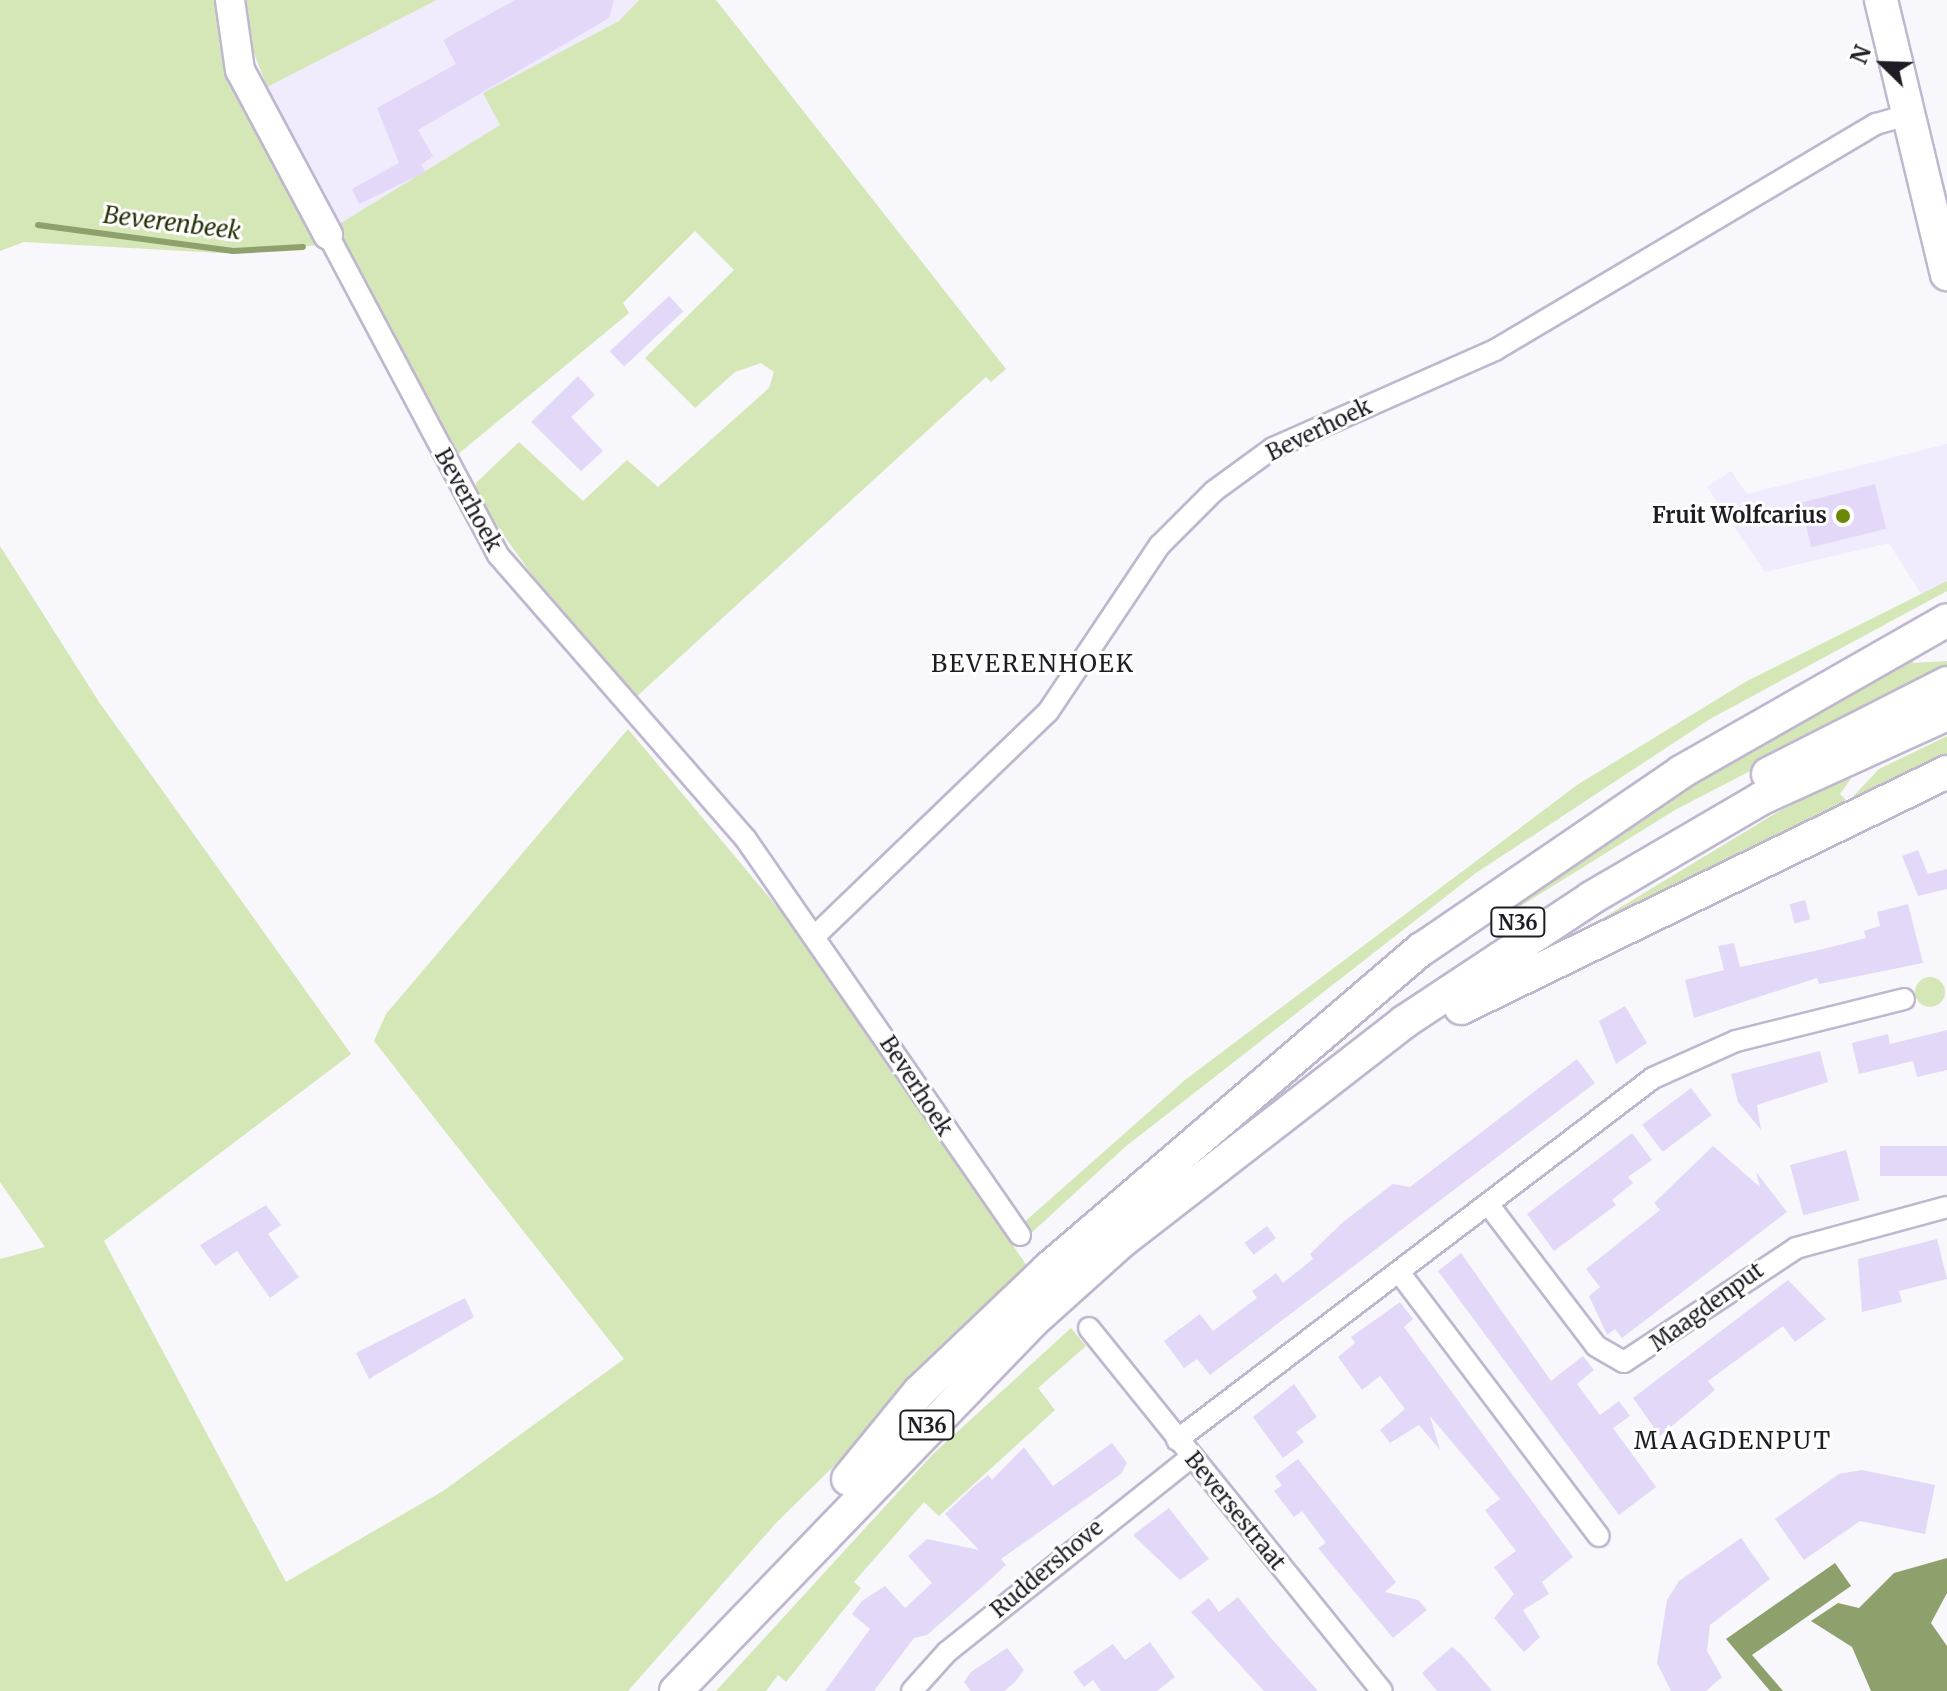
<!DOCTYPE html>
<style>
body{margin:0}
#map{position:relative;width:1947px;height:1691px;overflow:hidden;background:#f8f7fc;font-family:Merriweather,serif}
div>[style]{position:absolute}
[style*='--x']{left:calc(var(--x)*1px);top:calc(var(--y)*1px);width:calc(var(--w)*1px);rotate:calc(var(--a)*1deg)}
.built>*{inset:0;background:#f1ebfe}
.green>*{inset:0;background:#d5e6b7}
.round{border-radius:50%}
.water>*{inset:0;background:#8ea06b}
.stream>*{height:6px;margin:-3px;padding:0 3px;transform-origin:3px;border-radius:3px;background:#8ea06b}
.building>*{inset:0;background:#e4d8f9;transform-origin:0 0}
.roads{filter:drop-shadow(2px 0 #bfb7cf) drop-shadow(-2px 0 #bfb7cf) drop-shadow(0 2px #bfb7cf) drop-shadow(0 -2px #bfb7cf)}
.street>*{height:20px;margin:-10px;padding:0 10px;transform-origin:10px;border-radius:10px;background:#fff}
.secondary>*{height:28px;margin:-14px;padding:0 14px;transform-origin:14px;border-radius:14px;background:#fff}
.primary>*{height:32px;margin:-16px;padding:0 16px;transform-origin:16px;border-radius:16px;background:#fff}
.dots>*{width:22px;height:22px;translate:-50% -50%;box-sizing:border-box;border:4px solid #fff;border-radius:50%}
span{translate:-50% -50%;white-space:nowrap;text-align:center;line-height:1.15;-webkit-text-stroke:6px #fff;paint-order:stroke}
.shield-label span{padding:2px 6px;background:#fff;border:2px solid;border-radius:6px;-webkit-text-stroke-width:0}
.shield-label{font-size:20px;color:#1f1c25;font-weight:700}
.street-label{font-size:22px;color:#1f1c25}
.poi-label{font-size:22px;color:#1f1c25;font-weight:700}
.right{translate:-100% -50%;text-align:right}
.water-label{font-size:24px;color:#263107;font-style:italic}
.neighbourhood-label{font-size:24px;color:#1f1c25;letter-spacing:2px}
.north{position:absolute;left:1843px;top:24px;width:80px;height:80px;-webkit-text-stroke:6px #fff;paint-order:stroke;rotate:293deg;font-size:22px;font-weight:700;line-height:32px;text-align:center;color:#1f1c25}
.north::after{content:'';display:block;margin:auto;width:28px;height:36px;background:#1f1c25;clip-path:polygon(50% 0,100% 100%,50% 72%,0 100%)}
</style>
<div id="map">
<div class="built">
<div style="clip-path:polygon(437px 0,639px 0,619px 21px,484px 93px,500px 125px,336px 226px,267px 87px)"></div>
<div style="clip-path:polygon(1947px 444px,1947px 581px,1921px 594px,1889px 543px,1765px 572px,1707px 487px,1731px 471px,1747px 494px)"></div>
</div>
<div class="green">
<div style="clip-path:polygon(0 0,218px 0,230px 82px,319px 245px,220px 253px,24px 242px,0 251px)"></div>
<div style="clip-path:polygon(246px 0,437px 0,267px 87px,250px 43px)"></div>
<div style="clip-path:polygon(639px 0,716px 0,1006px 369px,991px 382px,986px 377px,634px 699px,563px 619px,476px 496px,476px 483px,519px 442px,583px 501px,627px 460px,658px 487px,769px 388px,774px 372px,761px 363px,735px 372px,695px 408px,645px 358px,734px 270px,695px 231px,623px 303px,629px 313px,457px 455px,336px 226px,500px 125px,483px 93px,619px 21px)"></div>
<div style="clip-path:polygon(0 546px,99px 702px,351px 1054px,104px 1241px,286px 1582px,443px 1491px,624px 1359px,374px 1041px,386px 1014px,628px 729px,811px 947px,1031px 1272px,776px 1523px,628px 1691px,0 1691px,0 1259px,45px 1247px,0 1182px)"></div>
<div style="clip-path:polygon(1947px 581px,1947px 591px,1710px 719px,1476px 873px,1125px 1147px,1028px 1236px,1021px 1225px,1185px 1080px,1577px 785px,1747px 681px)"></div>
<div style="clip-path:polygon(1912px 651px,1913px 663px,1947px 661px,1947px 669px,1675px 810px,1434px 960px,1530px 880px)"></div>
<div style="clip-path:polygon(1947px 736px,1947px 759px,1537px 958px,1776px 813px,1857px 770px,1840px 794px,1848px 802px,1879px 769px)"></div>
<div class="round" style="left:1915px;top:977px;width:30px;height:30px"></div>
<div style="clip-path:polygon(1071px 1328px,1086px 1346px,1038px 1388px,1055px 1410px,939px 1516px,924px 1502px,854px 1582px,861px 1588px,786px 1682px,778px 1675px,766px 1691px,716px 1691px,933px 1454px)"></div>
</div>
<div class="water">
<div style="clip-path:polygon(1947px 1558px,1947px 1593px,1931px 1623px,1947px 1646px,1947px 1691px,1871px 1691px,1852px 1647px,1811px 1621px,1838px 1603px,1859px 1608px,1894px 1573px)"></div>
<div style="clip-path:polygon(1835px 1563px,1851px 1586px,1752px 1655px,1783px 1691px,1770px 1691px,1726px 1639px)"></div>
</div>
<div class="stream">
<div style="--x:38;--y:225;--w:197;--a:7.6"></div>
<div style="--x:233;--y:251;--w:70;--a:-3.3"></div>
</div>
<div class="building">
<div style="clip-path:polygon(515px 0,614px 0,609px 18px,418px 130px,433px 156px,421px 165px,426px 172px,359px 204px,352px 189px,399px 163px,377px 108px,456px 64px,443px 40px)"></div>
<div style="left:669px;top:296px;width:21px;height:81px;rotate:47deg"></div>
<div style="clip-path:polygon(578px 376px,595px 395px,571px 417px,603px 451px,581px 471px,531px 422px)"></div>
<div style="left:1875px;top:484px;width:46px;height:77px;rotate:76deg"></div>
<div style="clip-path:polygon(1918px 850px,1928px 874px,1947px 869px,1947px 889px,1918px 896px,1902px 856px)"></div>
<div style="left:1805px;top:900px;width:20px;height:16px;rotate:75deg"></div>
<div style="clip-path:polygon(1908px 904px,1923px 963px,1819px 984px,1817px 978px,1694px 1018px,1685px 980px,1724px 970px,1718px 946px,1734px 943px,1740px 967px,1819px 950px,1866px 938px,1864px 931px,1880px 926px,1877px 912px)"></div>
<div style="clip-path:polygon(1625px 1006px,1647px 1043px,1616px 1064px,1599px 1021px)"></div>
<div style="clip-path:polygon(1947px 1030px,1947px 1070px,1917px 1077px,1913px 1061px,1859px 1074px,1852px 1043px,1888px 1034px,1890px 1044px)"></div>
<div style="clip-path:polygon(1820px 1051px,1828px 1082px,1757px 1105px,1761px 1130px,1738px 1102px,1731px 1074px)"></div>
<div style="clip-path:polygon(1577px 1059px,1595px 1083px,1210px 1375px,1197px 1359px,1184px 1368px,1164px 1341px,1200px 1314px,1213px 1331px,1257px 1298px,1252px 1291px,1270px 1278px,1276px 1273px,1283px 1283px,1313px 1259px,1310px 1254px,1343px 1222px,1393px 1184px,1410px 1187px)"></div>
<div style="left:1691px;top:1088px;width:34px;height:61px;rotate:53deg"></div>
<div style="clip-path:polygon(1632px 1133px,1652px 1160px,1628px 1177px,1633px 1183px,1612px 1200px,1616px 1205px,1554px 1251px,1527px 1214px)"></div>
<div style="clip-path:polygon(1713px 1146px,1760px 1187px,1756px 1172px,1787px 1212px,1622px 1338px,1615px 1329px,1607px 1335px,1589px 1296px,1600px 1287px,1586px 1269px,1660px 1210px,1654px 1203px)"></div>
<div style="left:1947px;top:1146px;width:30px;height:67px;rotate:90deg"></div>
<div style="left:1846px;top:1150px;width:52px;height:58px;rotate:75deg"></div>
<div style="clip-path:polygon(266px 1205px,281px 1225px,268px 1234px,299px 1277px,270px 1298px,237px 1251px,215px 1266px,200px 1245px)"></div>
<div style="left:1267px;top:1226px;width:15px;height:28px;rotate:53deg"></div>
<div style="clip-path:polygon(1937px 1239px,1947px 1279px,1899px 1291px,1902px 1302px,1862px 1312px,1858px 1259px)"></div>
<div style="clip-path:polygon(1461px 1253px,1551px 1381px,1583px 1356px,1594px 1370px,1577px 1384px,1600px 1415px,1619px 1401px,1630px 1416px,1613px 1428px,1656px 1487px,1619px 1515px,1438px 1271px)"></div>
<div style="clip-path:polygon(1788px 1280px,1826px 1319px,1795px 1342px,1783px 1326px,1708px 1381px,1715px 1390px,1660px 1436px,1633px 1398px)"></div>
<div style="clip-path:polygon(465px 1298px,474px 1317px,369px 1379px,356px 1353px)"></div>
<div style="clip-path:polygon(1400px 1302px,1413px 1319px,1404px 1327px,1573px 1557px,1542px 1582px,1549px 1594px,1523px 1610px,1540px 1637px,1524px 1652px,1494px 1618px,1514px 1594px,1494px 1567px,1516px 1551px,1485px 1510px,1500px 1499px,1430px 1416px,1440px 1450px,1419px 1425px,1390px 1443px,1380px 1430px,1405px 1409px,1380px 1376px,1362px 1390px,1338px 1357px,1355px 1343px,1351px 1337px)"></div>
<div style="clip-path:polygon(1294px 1384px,1317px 1417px,1296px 1432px,1304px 1442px,1283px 1458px,1253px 1417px)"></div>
<div style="clip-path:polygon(1112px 1443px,1127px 1463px,1121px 1474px,1001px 1559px,1006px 1565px,982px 1587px,927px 1635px,914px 1638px,874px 1691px,825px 1691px,870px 1629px,852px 1614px,862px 1601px,885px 1586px,905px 1608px,932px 1583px,908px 1556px,927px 1539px,979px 1550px,945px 1514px,972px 1488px,988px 1475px,992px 1480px,1024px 1447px,1053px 1486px)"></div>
<div style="clip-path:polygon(1298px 1459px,1396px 1582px,1385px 1592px,1418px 1600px,1427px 1610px,1393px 1638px,1318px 1548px,1326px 1543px,1302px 1511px,1294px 1517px,1274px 1491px,1282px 1485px,1275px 1476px)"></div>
<div style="clip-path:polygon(1862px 1470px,1935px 1485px,1925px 1534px,1860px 1521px,1804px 1560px,1775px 1519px,1839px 1474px)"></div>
<div style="clip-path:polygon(1169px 1508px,1209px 1559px,1180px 1580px,1133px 1535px)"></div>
<div style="clip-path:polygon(1741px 1538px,1770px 1579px,1710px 1625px,1707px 1651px,1722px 1677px,1706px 1691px,1671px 1691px,1657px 1663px,1667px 1600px,1679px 1581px)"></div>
<div style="clip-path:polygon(1238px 1597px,1270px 1637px,1318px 1691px,1264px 1691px,1191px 1612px,1209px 1598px,1219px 1612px)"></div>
<div style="clip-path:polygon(1150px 1642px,1175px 1677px,1157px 1691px,1101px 1691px,1093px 1680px,1084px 1687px,1073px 1672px,1113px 1644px,1125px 1660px)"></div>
<div style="clip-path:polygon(1452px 1647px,1461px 1654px,1492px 1691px,1437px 1691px,1422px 1673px)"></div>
<div style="clip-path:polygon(1007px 1648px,1024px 1670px,1015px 1682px,1004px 1691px,971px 1691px,964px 1682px,971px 1672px)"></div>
</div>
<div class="roads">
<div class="street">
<div style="--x:328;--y:235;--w:362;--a:62"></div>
<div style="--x:498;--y:555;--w:376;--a:48.9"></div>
<div style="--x:745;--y:838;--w:483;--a:55.3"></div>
<div style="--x:817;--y:934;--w:320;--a:-43.9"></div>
<div style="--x:1048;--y:712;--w:201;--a:-56.2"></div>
<div style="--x:1160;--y:545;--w:76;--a:-45"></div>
<div style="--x:1214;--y:491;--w:73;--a:-36.1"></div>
<div style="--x:1273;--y:448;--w:243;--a:-23.8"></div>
<div style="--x:1495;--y:350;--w:443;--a:-30.7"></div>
<div style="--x:1876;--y:124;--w:35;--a:-16"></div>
<div style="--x:1488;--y:1204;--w:178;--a:52.7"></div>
<div style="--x:1596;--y:1346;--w:32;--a:30"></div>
<div style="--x:1624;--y:1362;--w:206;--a:-33.5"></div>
<div style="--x:1796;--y:1248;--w:156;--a:-15.2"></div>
<div style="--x:1399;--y:1272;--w:331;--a:52.9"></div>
<div style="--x:1089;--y:1328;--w:466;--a:51.1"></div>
<div style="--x:1177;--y:1440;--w:598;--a:-37.25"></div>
<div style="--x:1653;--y:1078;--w:91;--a:-24"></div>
<div style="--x:1736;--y:1041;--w:173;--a:-14"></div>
<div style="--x:912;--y:1691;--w:52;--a:-48.1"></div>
<div style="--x:947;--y:1652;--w:312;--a:-38.6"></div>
</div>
<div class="secondary">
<div style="--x:230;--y:0;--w:71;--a:81.9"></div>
<div style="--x:240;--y:70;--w:187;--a:61.9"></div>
</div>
<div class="primary">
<div style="--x:1881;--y:0;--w:282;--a:76.5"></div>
<div style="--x:1768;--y:774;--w:201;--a:-26.9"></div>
<div style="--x:1461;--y:1008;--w:540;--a:-25.9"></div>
<div style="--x:848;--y:1479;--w:112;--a:-50.8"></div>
<div style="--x:919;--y:1392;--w:178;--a:-43.6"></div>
<div style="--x:1048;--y:1269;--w:492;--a:-40.6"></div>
<div style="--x:1422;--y:949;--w:314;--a:-34.3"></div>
<div style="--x:1681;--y:772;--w:306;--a:-29.7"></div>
<div style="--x:676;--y:1691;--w:514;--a:-46.02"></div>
<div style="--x:1033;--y:1321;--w:120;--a:-42"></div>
<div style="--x:1122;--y:1241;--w:357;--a:-37.8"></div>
<div style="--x:1404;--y:1022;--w:224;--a:-33.5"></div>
<div style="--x:1591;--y:898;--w:198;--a:-30.3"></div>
<div style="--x:1762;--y:798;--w:203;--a:-24.4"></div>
</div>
</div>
<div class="dots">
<div style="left:1843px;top:516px;background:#6b8905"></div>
</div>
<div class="shield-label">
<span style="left:1518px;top:922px">N36</span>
<span style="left:927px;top:1425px">N36</span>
</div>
<div class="street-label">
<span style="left:1319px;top:430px;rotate:-26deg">Beverhoek</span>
<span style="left:468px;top:500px;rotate:61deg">Beverhoek</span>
<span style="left:916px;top:1086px;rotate:57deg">Beverhoek</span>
<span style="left:1707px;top:1307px;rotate:-36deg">Maagdenput</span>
<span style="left:1235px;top:1511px;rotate:51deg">Beversestraat</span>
<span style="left:1047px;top:1569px;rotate:-40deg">Ruddershove</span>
</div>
<div class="poi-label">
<span class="right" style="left:1827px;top:516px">Fruit Wolfcarius</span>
</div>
<div class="water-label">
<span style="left:172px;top:223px;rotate:7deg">Beverenbeek</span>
</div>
<div class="neighbourhood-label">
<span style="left:1033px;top:664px">BEVERENHOEK</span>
<span style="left:1733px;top:1441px">MAAGDENPUT</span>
</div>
<div class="north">N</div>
</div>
